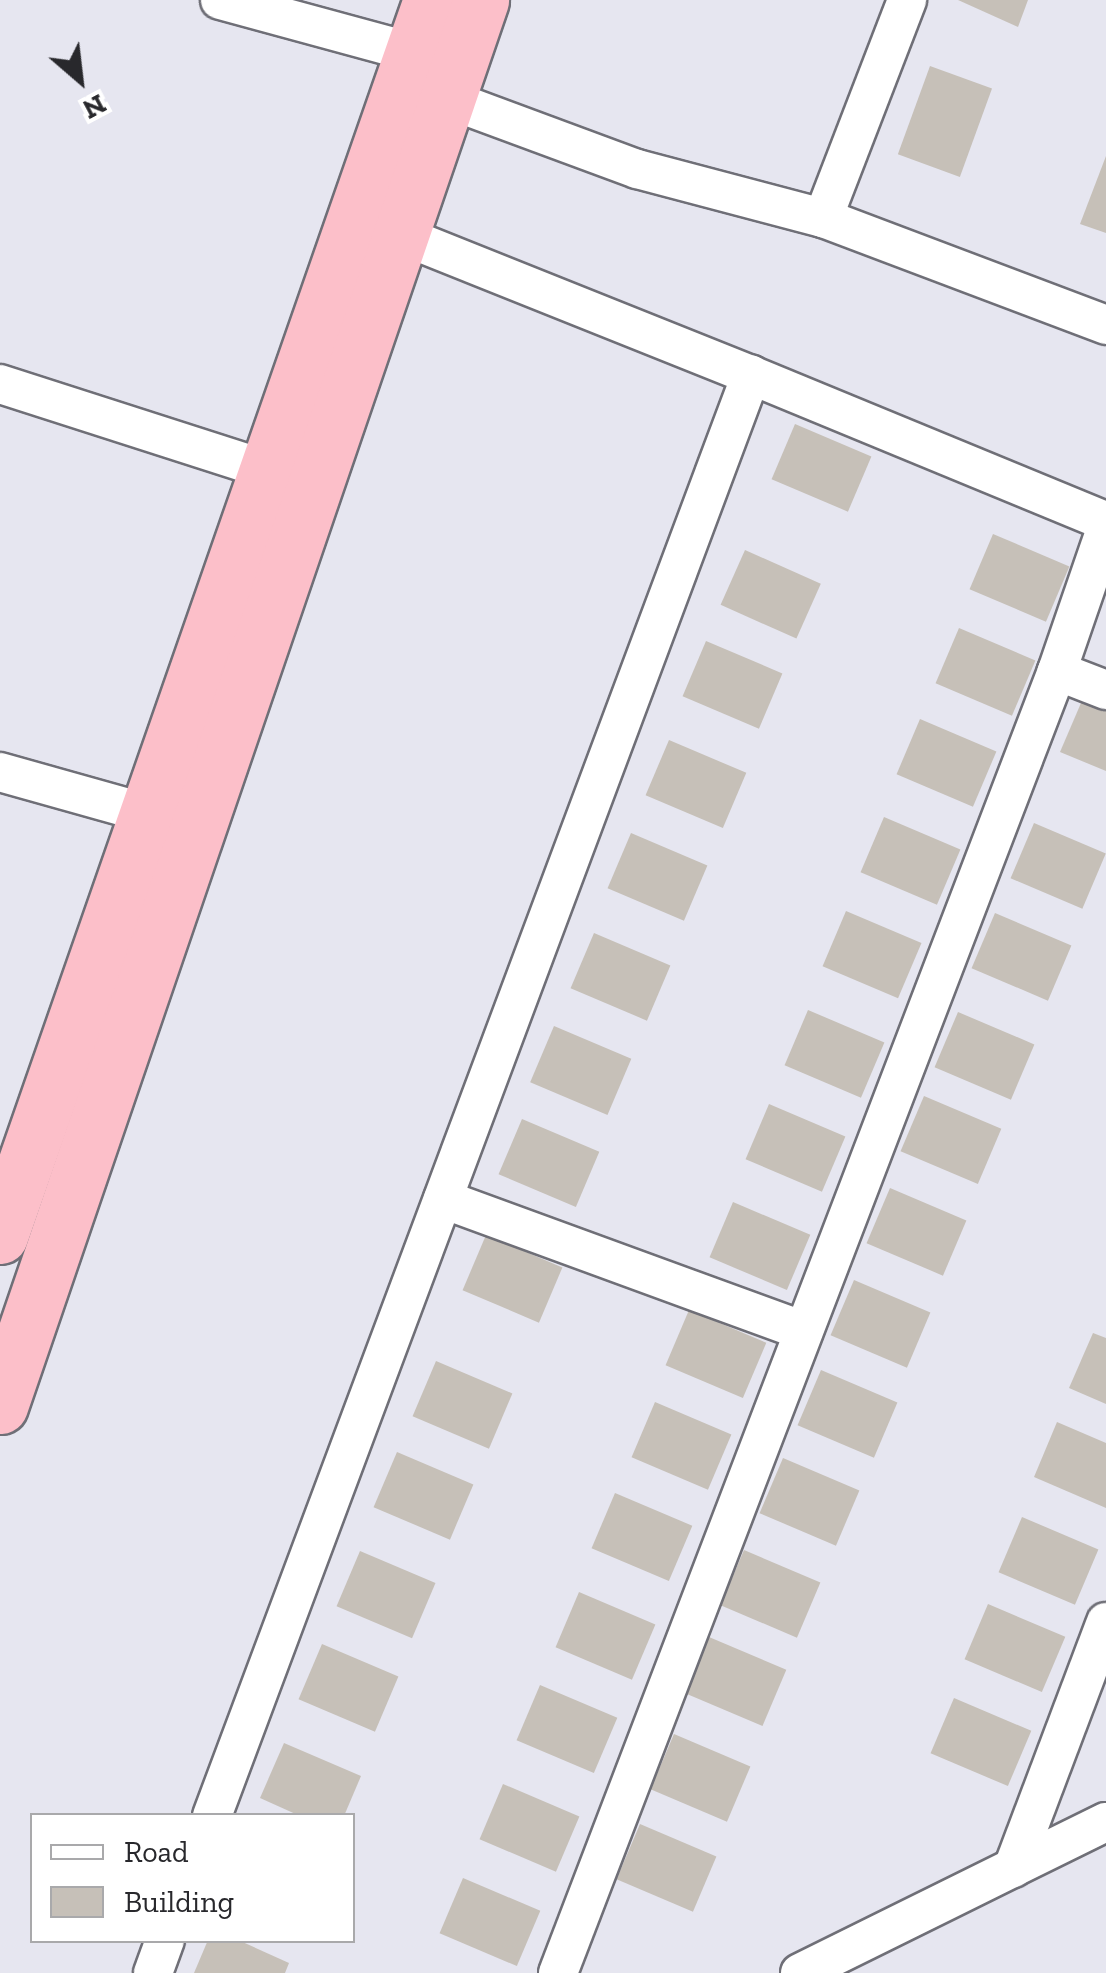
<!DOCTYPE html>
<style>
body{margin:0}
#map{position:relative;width:1106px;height:1973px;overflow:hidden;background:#e6e6f0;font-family:"Zilla Slab",serif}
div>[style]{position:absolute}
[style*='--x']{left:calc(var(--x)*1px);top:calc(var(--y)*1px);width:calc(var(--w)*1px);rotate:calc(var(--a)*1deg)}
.building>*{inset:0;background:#c6c0b8;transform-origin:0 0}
.roads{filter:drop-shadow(2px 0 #6f6f77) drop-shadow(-2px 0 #6f6f77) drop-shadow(0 2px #6f6f77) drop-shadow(0 -2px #6f6f77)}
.minor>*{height:38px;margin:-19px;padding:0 19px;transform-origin:19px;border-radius:19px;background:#fff}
.highway>*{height:55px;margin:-27.5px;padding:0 27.5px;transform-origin:27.5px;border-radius:27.5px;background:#fcbfc9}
span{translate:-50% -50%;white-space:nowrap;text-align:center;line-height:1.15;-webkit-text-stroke:8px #fff;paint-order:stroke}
.legend{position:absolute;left:30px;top:1813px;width:325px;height:130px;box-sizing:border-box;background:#fff;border:2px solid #a9a9ab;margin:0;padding:12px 18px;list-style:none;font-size:30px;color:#28282c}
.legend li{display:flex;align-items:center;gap:20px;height:50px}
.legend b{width:50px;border:2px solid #a9a9ab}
.north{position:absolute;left:30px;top:30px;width:100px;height:100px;-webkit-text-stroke:8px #fff;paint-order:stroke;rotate:152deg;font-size:28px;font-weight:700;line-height:40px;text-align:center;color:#28282c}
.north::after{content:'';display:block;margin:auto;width:35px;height:45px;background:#28282c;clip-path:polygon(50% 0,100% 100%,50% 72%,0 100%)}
</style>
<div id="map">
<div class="building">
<div style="clip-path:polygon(958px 0,1028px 0,1018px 27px)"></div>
<div style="left:930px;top:66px;width:66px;height:94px;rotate:20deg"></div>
<div style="clip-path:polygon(1106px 156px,1106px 233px,1080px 224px)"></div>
<div style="left:795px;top:424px;width:83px;height:60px;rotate:23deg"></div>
<div style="left:993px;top:534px;width:83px;height:60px;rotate:23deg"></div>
<div style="left:745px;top:550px;width:83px;height:60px;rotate:24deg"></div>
<div style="left:959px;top:628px;width:83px;height:60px;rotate:23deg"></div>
<div style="left:706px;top:641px;width:83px;height:60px;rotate:23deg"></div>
<div style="clip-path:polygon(1084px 696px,1106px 706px,1106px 771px,1060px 752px)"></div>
<div style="left:920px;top:719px;width:83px;height:60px;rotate:23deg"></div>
<div style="left:669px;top:740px;width:84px;height:60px;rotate:23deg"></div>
<div style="left:884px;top:817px;width:83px;height:60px;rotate:23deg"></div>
<div style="left:1034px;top:823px;width:78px;height:60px;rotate:23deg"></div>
<div style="left:631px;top:833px;width:83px;height:60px;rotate:23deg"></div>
<div style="left:846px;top:911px;width:82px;height:60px;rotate:23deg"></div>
<div style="left:995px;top:913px;width:83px;height:60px;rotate:23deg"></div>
<div style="left:594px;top:933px;width:83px;height:60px;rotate:23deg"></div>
<div style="left:808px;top:1010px;width:83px;height:60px;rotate:23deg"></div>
<div style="left:958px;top:1012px;width:83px;height:60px;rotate:23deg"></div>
<div style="left:554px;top:1026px;width:84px;height:61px;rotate:23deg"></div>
<div style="left:924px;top:1096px;width:84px;height:60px;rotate:23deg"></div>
<div style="left:769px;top:1104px;width:83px;height:60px;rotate:23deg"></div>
<div style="left:522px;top:1119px;width:84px;height:60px;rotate:23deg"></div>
<div style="left:890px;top:1188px;width:83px;height:60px;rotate:23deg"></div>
<div style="left:733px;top:1202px;width:84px;height:60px;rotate:23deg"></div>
<div style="left:486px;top:1235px;width:83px;height:60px;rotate:23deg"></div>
<div style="left:854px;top:1280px;width:83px;height:60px;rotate:23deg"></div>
<div style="left:689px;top:1310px;width:84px;height:60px;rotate:23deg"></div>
<div style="clip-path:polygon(1093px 1333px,1106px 1338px,1106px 1404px,1069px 1388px)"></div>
<div style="left:436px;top:1361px;width:83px;height:60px;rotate:23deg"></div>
<div style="left:821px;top:1370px;width:83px;height:60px;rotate:23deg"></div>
<div style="left:655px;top:1402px;width:83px;height:60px;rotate:23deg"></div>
<div style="clip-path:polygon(1057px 1422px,1106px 1443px,1106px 1508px,1034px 1477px)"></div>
<div style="left:397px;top:1452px;width:83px;height:60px;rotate:23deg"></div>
<div style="left:783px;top:1458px;width:83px;height:60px;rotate:23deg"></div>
<div style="left:615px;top:1493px;width:84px;height:60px;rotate:23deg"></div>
<div style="left:1022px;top:1517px;width:83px;height:60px;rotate:23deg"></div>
<div style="left:744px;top:1550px;width:83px;height:60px;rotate:23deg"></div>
<div style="left:360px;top:1551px;width:82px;height:60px;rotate:23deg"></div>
<div style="left:579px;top:1592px;width:83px;height:60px;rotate:23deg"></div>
<div style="left:988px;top:1604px;width:84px;height:60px;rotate:23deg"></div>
<div style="left:709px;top:1637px;width:84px;height:61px;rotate:23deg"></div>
<div style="left:322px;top:1644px;width:83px;height:60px;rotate:23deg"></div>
<div style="left:540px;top:1685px;width:84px;height:60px;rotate:23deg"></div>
<div style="left:954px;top:1698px;width:84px;height:60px;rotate:23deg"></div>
<div style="left:674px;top:1734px;width:83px;height:60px;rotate:23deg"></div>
<div style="clip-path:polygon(284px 1743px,361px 1776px,344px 1816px,300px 1816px,260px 1798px)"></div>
<div style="left:503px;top:1784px;width:83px;height:60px;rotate:23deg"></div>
<div style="left:640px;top:1824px;width:83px;height:60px;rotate:23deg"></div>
<div style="left:463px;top:1878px;width:84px;height:60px;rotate:23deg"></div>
<div style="clip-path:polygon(208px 1940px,238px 1940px,289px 1963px,285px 1973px,194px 1973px)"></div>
</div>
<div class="roads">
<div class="minor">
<div style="--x:220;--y:0;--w:199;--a:15.2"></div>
<div style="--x:445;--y:98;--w:205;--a:20.3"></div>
<div style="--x:637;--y:169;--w:192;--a:14.8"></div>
<div style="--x:823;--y:218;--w:303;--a:20.7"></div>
<div style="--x:823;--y:218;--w:234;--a:-68.9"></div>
<div style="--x:751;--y:375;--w:384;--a:22.4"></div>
<div style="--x:0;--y:384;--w:277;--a:17.8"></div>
<div style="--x:1057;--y:671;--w:150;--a:-71"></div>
<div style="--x:0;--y:772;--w:152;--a:15.7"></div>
<div style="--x:443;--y:1199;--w:384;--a:20.1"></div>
<div style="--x:212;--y:1816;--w:1539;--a:-69.49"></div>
<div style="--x:751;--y:375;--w:380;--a:-158.2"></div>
<div style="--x:1013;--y:1868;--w:263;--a:-69.3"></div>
<div style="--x:153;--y:1973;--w:35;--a:-70"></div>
<div style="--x:558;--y:1973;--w:1394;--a:-69.03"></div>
<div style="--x:1057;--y:671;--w:53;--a:21.2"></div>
<div style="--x:800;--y:1973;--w:341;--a:-26.3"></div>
</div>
<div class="highway">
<div style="--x:0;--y:1236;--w:1309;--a:-70.78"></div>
<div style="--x:0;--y:1406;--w:1486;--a:-71.11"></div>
</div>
</div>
<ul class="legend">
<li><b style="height:12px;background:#fff"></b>Road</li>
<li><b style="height:28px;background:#c6c0b8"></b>Building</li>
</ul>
<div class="north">N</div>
</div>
